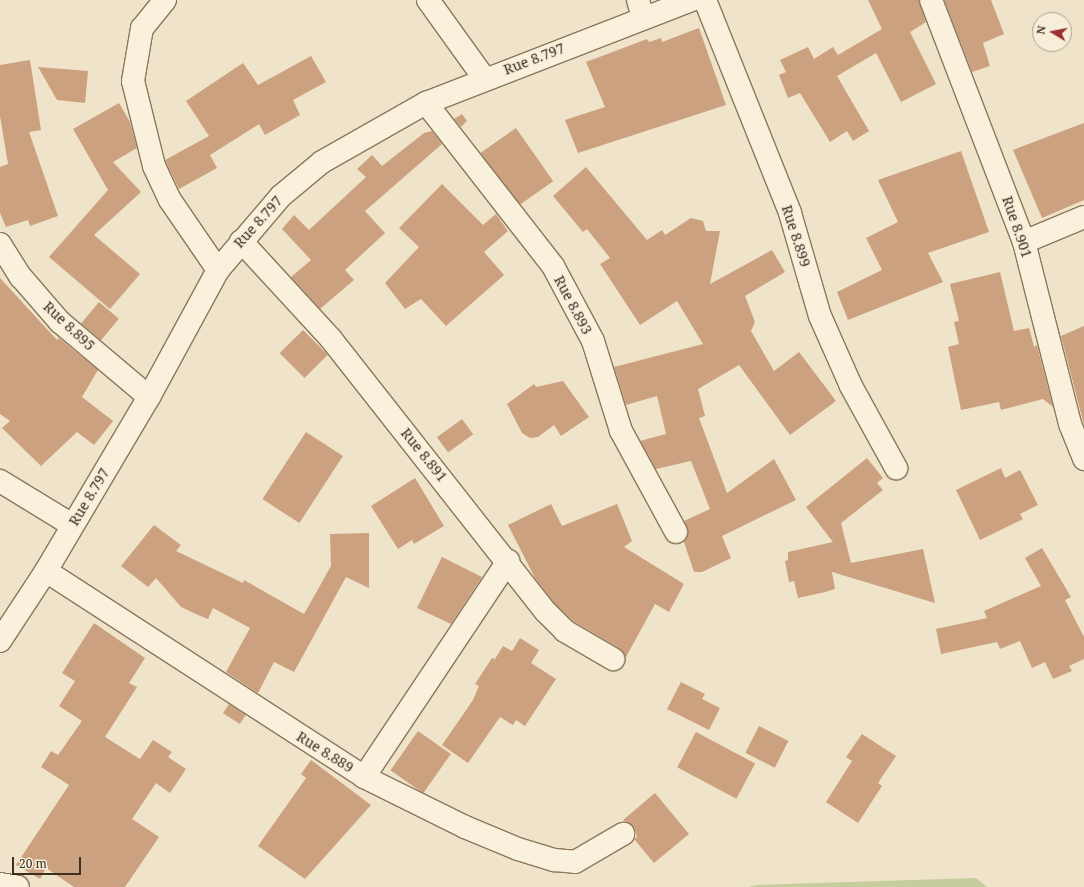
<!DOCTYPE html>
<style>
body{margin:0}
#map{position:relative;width:1084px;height:887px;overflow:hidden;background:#efe4c9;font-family:"Noto Serif",serif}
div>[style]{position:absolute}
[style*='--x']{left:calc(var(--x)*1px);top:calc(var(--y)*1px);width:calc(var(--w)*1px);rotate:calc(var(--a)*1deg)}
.green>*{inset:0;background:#c6cd9c}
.building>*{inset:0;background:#cca17f;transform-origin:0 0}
.roads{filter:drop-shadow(1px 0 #8b775d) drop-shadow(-1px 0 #8b775d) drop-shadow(0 1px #8b775d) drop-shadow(0 -1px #8b775d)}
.street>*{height:22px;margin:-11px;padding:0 11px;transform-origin:11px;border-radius:11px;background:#f9f1dc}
span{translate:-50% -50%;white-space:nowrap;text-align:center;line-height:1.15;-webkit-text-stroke:3.5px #f6eed9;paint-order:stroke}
.street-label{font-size:14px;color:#3c2e21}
.north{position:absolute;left:1032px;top:12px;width:40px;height:40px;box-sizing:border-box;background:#f6eed9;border:1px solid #aca18f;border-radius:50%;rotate:280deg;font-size:11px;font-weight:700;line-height:16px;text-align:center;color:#3c2e21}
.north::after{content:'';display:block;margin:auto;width:14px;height:18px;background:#9a2f2e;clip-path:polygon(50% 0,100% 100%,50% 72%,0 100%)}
.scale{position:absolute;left:12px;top:857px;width:69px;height:18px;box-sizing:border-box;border:2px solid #3c2e21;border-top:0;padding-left:5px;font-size:12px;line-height:14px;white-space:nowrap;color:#3c2e21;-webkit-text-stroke:3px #f6eed9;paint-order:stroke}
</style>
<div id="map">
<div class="green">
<div style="clip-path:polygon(976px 878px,987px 887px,749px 887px,756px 885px)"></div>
</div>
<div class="building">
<div style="clip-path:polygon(868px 0,919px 0,926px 22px,910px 32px,936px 84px,901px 102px,876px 53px,837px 76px,869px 131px,853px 141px,847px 131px,830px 142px,800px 93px,788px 98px,779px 75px,786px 72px,780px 60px,808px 47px,814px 59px,833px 47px,838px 55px,882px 29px)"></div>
<div style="clip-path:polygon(944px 0,991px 0,1004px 34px,983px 43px,990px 66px,972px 72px)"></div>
<div style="clip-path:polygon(699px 28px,726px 105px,578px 153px,565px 120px,605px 107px,586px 62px,647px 39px,649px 42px,661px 38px,662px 42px)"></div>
<div style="clip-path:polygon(311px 56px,326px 82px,293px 100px,300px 115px,265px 135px,259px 124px,210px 155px,217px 168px,179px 189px,165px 160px,209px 136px,186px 101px,243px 63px,258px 85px)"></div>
<div style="clip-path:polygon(30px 60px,41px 130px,29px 132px,58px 216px,30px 226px,28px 220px,6px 227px,0 213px,0 167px,8px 164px,0 116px,0 65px)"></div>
<div style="clip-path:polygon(38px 67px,88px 71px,85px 103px,57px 100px)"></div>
<div style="clip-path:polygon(119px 103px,130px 122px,137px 148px,113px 162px,141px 192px,94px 235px,140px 274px,110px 309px,49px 257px,108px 190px,73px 129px)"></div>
<div style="clip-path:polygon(462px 114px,467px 121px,461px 127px,454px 119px)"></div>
<div style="clip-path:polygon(1084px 123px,1084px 200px,1042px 218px,1013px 150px)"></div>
<div style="left:516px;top:128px;width:65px;height:43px;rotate:55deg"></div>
<div style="clip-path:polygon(432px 131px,442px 144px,365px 211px,385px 233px,345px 270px,354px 280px,320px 309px,291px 277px,311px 260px,282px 229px,294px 215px,309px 230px,366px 177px,357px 169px,372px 155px,382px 166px,424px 133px)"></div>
<div style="clip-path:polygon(961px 151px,989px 232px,928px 253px,943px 282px,848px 320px,837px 292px,882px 270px,866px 238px,898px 222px,878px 180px)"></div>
<div style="clip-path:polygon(586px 167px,647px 240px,662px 230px,665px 235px,691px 218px,703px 221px,706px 231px,720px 231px,710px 284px,772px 250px,785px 272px,745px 296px,755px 322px,751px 331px,774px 371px,799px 352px,836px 401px,790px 435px,739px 365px,698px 389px,705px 416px,699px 418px,727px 493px,774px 459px,796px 500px,722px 536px,731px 558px,702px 572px,694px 572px,684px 542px,688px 533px,684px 521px,710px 509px,691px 461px,656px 469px,640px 441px,666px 434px,657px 396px,626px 405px,614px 367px,703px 344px,677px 301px,640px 325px,600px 264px,610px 258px,587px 229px,583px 232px,553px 196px)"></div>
<div style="clip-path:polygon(442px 184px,483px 225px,496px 214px,508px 231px,484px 252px,504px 275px,446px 326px,421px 299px,405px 309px,385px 283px,419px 247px,399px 228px)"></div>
<div style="clip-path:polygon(1000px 272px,1014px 331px,1029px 328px,1034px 347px,1037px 345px,1053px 407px,1043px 399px,1001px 410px,999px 402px,961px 410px,948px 347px,959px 344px,954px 322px,959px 321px,950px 284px)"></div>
<div style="clip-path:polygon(0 278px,57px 340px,59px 338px,98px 370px,82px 397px,113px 421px,94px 445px,77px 432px,41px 466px,2px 428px,10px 421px,0 414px)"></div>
<div style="left:99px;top:302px;width:26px;height:28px;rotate:40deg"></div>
<div style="clip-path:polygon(1084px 326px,1084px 425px,1061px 336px)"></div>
<div style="left:303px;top:330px;width:35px;height:33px;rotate:45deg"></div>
<div style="clip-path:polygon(563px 381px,589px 417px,561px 436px,554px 425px,538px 437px,530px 438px,522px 433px,507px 404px,534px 384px,536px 387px)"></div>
<div style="left:462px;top:419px;width:19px;height:31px;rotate:54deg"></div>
<div style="left:306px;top:432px;width:44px;height:80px;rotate:33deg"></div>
<div style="clip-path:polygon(867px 458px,883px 478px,877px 483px,883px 490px,841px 523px,851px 563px,923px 549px,935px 603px,832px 572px,835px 589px,825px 592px,798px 598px,794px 581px,789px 582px,785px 561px,788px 560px,788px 552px,833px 542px,806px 507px)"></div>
<div style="clip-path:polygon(1001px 468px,1005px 478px,1020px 470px,1038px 505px,1020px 514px,1023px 519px,980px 540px,956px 490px)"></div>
<div style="clip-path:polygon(415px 478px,444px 526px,414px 544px,412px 540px,398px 549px,371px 506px)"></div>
<div style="clip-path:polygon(551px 504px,562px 526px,617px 504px,632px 541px,624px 547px,684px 584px,669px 612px,655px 604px,626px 657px,619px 648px,573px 621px,555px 604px,535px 578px,508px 525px)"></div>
<div style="clip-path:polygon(154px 525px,181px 545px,176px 551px,243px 583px,244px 580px,304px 614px,331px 566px,330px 534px,369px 533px,369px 588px,346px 577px,294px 672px,274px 662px,258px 693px,226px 672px,250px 628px,213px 608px,208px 619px,198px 615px,181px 607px,156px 578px,148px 587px,121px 566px)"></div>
<div style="clip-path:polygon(1042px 548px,1071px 597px,1065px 600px,1084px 637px,1084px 659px,1069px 666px,1072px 671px,1053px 679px,1045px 662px,1032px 668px,1020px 641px,1000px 649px,997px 642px,941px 654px,936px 629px,987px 618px,984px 611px,1041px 586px,1025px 558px)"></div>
<div style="clip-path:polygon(442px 557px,482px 577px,451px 624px,417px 608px)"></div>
<div style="clip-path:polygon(94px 623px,145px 658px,129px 683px,137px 687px,105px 737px,140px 759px,153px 740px,172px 752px,168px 757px,186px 769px,170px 793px,156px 783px,132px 819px,159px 837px,125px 887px,74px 887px,46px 868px,40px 879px,16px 865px,69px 785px,41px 767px,51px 751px,58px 755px,82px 721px,59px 706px,75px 681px,62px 673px)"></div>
<div style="clip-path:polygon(520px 638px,539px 650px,531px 663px,556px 679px,525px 726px,516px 720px,513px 725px,500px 717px,468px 763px,442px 745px,473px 700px,479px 686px,475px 684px,492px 658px,495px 659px,503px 646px,512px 651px)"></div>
<div style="clip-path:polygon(681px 682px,705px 694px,702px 699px,720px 708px,709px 730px,667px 709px)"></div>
<div style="left:229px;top:704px;width:20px;height:11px;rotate:33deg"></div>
<div style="left:759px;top:726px;width:33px;height:30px;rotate:27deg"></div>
<div style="left:418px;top:731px;width:40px;height:48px;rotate:35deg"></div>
<div style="left:696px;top:732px;width:67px;height:40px;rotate:28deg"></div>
<div style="clip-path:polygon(862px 734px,896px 756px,878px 783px,882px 786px,858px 823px,826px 802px,852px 761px,846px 757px)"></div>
<div style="clip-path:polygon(311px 760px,371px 805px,305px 879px,258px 846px,306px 778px,301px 774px)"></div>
<div style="clip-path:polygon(655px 793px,689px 834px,654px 863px,634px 839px,637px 837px,634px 827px,623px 820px)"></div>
</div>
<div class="roads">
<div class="street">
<div style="--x:165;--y:0;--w:36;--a:129"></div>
<div style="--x:142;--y:28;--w:54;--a:99.6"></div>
<div style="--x:133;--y:81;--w:88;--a:76.1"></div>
<div style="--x:154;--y:166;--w:38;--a:65"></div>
<div style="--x:170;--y:200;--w:85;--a:55.6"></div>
<div style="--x:428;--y:0;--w:96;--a:54.3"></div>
<div style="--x:638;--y:0;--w:19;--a:74"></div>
<div style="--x:705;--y:0;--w:229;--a:68.2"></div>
<div style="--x:790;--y:213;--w:107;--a:73.8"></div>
<div style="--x:820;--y:316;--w:77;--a:66.1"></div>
<div style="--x:851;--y:386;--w:94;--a:61.2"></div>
<div style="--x:931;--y:0;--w:259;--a:69"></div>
<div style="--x:1024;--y:242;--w:188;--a:75.8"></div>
<div style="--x:1070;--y:424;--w:38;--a:68"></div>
<div style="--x:426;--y:103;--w:207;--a:52.1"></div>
<div style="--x:553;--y:266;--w:85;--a:61.9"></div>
<div style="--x:593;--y:341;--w:94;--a:72.7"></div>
<div style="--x:621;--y:431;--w:115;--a:61.4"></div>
<div style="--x:241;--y:241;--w:133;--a:47.4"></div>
<div style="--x:331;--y:339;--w:347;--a:51.8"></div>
<div style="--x:546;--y:612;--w:27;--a:45"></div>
<div style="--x:565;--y:631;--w:56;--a:30.3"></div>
<div style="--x:1024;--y:242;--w:65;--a:-22.6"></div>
<div style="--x:0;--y:244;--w:39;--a:58"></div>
<div style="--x:21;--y:277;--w:60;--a:49.1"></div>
<div style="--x:60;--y:322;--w:116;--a:40.1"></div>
<div style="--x:0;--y:481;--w:84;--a:31.4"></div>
<div style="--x:46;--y:571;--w:379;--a:32.9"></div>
<div style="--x:364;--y:777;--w:113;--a:26.3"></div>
<div style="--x:465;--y:827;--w:57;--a:22.5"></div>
<div style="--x:518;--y:849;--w:38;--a:17"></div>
<div style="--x:554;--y:860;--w:21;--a:5"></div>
<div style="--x:575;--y:862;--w:56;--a:-30.3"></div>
<div style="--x:0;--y:641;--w:84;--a:-56.7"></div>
<div style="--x:46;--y:571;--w:202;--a:-59.4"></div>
<div style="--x:149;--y:397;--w:145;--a:-61.5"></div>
<div style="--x:218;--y:270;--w:97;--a:-49.6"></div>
<div style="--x:281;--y:196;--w:53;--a:-39.7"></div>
<div style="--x:322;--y:162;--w:120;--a:-29.6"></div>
<div style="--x:426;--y:103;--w:285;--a:-21.2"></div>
<div style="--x:364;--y:777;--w:260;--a:-56.3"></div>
<div style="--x:0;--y:884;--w:18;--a:9"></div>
</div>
</div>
<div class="street-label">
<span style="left:534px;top:59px;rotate:-21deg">Rue 8.797</span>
<span style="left:258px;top:222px;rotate:-48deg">Rue 8.797</span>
<span style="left:1017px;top:227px;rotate:71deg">Rue 8.901</span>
<span style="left:796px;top:236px;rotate:72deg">Rue 8.899</span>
<span style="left:573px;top:305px;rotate:62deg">Rue 8.893</span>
<span style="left:69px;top:326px;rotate:43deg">Rue 8.895</span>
<span style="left:424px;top:455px;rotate:51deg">Rue 8.891</span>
<span style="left:89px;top:497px;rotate:-59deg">Rue 8.797</span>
<span style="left:325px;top:752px;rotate:32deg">Rue 8.889</span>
</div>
<div class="north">N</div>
<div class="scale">20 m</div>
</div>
